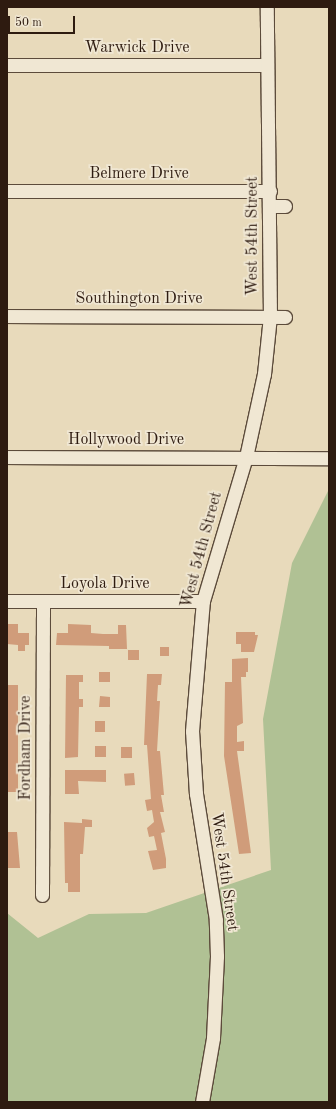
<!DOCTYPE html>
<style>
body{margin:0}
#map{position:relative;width:336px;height:1109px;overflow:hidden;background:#e8dabb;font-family:"Old Standard TT",serif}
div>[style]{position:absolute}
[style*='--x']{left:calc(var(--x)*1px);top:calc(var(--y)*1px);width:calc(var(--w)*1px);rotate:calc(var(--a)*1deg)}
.green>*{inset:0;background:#b0c194}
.building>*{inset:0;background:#d09c7a;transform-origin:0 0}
.roads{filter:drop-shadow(1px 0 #5c4b3b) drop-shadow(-1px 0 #5c4b3b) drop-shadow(0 1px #5c4b3b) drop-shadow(0 -1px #5c4b3b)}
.minor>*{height:13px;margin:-6.5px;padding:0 6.5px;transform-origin:6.5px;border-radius:6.5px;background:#f0e7d3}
span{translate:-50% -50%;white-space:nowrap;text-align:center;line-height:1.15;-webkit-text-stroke:3.5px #f0e7d3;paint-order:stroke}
.street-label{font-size:16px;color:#2e1b10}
.frame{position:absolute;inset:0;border:8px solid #2e1b10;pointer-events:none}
.scale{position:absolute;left:8px;top:16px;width:67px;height:18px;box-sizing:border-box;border:2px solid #2e1b10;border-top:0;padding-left:5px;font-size:12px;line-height:14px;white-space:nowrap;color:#2e1b10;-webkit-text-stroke:3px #f0e7d3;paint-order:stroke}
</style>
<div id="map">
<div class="green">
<div style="clip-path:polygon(329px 489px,329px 1102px,7px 1102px,7px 913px,38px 938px,89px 914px,146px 913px,271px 870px,263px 719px,292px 563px)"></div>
</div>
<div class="building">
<div style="clip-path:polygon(8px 624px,18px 624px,18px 633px,29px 633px,29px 645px,25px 645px,25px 651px,18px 651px,18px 645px,7px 644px)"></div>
<div style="clip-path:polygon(68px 624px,91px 625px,91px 633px,103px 634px,118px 634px,118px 625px,126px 625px,127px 649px,109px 649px,109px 646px,56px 645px,57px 633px,68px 633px)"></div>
<div style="clip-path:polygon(236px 632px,255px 632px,255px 635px,258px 635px,254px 652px,241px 652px,241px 644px,236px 644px)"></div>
<div style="left:160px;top:647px;width:9px;height:9px"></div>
<div style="left:128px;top:650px;width:11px;height:10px"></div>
<div style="clip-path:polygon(248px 658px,248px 672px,246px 672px,246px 677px,241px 677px,243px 723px,237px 726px,237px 742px,244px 741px,244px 751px,237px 751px,251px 853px,239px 854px,224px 756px,225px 682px,232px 682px,232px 659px)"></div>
<div style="left:99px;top:672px;width:11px;height:10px"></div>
<div style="clip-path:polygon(147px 674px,162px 674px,161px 685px,158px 685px,157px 701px,160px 701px,157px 751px,160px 751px,164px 795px,161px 795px,164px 812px,160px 812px,165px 832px,161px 833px,166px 859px,166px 868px,153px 870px,148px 851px,157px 850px,154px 836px,149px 837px,147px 828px,154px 822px,152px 810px,147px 811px,145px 800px,151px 799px,147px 745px,144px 745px)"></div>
<div style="clip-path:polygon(66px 675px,83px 675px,83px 682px,79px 682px,79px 699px,83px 699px,83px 707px,79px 707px,78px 757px,65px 758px)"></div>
<div style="left:7px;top:685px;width:11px;height:107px"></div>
<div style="clip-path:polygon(100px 696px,110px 697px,110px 707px,99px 707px)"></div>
<div style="left:95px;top:721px;width:10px;height:11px"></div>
<div style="left:95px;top:746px;width:11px;height:11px"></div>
<div style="left:132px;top:747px;width:11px;height:11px;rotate:90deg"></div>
<div style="clip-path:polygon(65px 770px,106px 770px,106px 782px,78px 781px,79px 794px,65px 794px)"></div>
<div style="left:134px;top:773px;width:12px;height:10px;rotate:85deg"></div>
<div style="clip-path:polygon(82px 819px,92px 820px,92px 827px,85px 827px,83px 854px,80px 854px,80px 892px,68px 892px,68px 883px,65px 883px,64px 822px,82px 823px)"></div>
<div style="clip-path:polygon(7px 832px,17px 832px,20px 868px,7px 868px)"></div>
</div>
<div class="roads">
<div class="minor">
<div style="--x:7;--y:65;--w:260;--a:0"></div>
<div style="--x:7;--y:191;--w:263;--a:0"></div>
<div style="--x:270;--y:206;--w:15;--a:0"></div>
<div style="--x:7;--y:316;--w:278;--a:0.2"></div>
<div style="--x:7;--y:457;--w:322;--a:0.2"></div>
<div style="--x:7;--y:601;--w:196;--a:0"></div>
<div style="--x:42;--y:895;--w:294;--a:-89.8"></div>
<div style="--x:202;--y:1102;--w:65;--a:-80.2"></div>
<div style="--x:213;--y:1038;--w:82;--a:-87.2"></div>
<div style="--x:217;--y:956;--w:36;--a:-92"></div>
<div style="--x:216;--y:920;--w:128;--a:-99"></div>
<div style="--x:196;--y:794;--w:63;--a:-93.6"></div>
<div style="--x:192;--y:731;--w:130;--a:-85.2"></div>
<div style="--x:203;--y:601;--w:150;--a:-73.4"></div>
<div style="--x:246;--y:457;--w:85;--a:-77.8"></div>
<div style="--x:264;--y:374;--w:58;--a:-84.1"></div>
<div style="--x:270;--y:316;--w:309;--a:-90.6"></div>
</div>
</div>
<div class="street-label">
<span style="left:137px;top:48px">Warwick Drive</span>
<span style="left:139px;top:174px">Belmere Drive</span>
<span style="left:253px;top:236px;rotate:-90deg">West 54th Street</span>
<span style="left:139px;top:299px">Southington Drive</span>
<span style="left:126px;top:440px">Hollywood Drive</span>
<span style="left:202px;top:550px;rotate:-75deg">West 54th Street</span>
<span style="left:105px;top:584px">Loyola Drive</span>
<span style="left:26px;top:748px;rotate:-90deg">Fordham Drive</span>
<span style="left:224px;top:872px;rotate:82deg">West 54th Street</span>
</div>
<div class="frame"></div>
<div class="scale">50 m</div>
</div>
